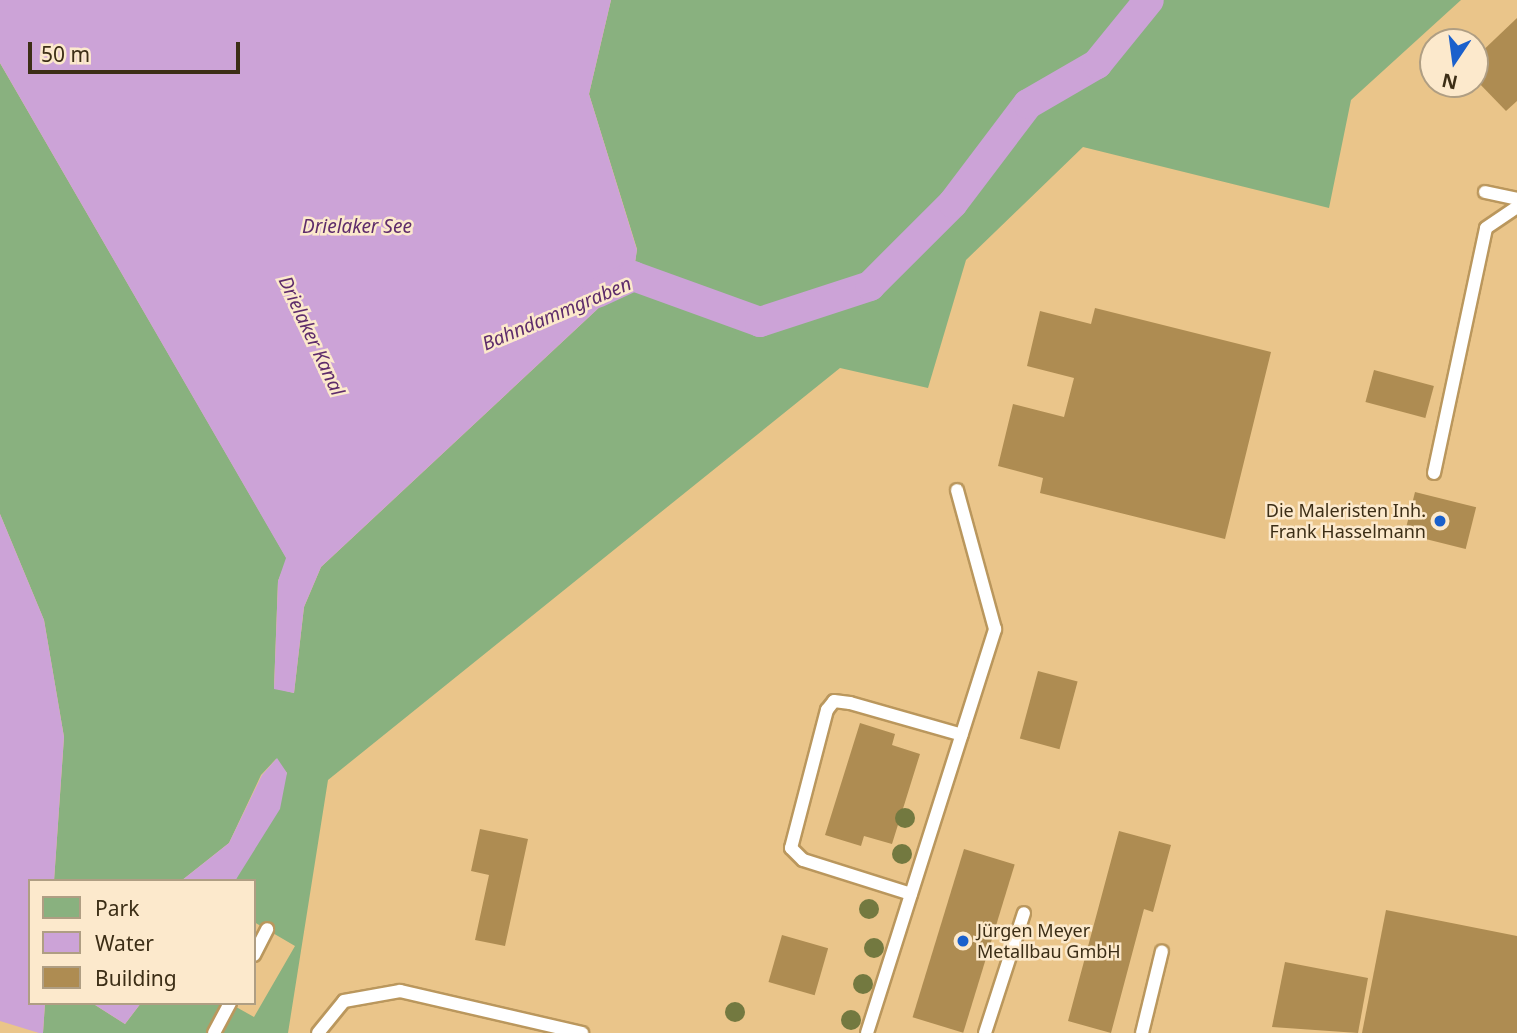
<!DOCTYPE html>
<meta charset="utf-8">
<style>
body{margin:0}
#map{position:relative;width:1517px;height:1033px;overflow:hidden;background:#eac58a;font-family:"Noto Sans",sans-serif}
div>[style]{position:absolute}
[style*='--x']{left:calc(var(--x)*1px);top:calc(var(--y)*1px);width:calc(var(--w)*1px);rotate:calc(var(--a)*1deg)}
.green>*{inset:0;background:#89b17f}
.water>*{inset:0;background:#cca3d7}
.pier>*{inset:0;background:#eac58a}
.canal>*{height:30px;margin:-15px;padding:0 15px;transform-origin:15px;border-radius:15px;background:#cca3d7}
.building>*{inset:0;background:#ae8c52;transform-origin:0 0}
.roads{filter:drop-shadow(2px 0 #ba975d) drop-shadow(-2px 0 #ba975d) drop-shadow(0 2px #ba975d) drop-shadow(0 -2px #ba975d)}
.lane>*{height:12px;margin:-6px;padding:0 6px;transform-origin:6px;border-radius:6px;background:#fff}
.trees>*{width:20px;height:20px;margin:-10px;border-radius:50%;background:#737940}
.dots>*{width:19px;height:19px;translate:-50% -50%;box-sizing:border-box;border:4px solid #fce9cc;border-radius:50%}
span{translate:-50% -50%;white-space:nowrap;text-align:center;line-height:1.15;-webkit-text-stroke:5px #fce9cc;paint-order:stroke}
.poi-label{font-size:18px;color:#3c2e16}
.right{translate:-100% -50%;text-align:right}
.left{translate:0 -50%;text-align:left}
.water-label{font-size:19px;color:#5e2c6b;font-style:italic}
.legend{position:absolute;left:28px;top:879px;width:228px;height:126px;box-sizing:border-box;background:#fce9cc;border:2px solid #af9e83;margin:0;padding:9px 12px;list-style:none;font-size:21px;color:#3c2e16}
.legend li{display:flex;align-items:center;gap:14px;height:35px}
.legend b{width:35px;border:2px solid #af9e83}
.north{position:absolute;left:1419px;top:28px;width:70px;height:70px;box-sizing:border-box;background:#fce9cc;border:2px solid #af9e83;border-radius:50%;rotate:193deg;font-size:19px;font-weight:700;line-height:28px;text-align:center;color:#3c2e16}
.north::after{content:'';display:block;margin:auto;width:24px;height:32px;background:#1a60cc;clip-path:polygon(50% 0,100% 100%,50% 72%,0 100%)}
.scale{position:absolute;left:28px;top:42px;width:212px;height:32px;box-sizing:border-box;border:4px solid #3c2e16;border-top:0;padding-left:9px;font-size:21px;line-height:24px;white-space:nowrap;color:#3c2e16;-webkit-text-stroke:5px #fce9cc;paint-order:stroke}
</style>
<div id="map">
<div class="green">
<div style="clip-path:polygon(611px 0,1461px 0,1351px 100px,1329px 208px,1083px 147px,966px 260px,928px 388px,840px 368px,328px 780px,288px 1033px,43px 1033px,45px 1003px,92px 1003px,125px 1024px,141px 1003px,229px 1003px,254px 1017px,295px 946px,254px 922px,254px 881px,235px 881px,287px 773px,276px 759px,261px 775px,229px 843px,181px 881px,54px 881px,64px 737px,44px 620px,0 514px,0 63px,287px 559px,278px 581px,274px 688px,294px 693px,304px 607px,321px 567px,633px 276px,637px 249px,589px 94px)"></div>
</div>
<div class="water">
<div style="clip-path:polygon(0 0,611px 0,589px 94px,637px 250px,633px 276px,321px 567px,304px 607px,294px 693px,274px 689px,278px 581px,286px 558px,0 63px)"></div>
<div style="clip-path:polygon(0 514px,44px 620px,64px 737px,54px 881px,30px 881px,30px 1003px,45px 1003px,43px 1033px,0 1033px)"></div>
<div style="clip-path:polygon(277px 758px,287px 773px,280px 809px,235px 881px,181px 881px,229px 843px,262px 775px)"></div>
<div style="clip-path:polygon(92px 1003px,141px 1003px,125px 1024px)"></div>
</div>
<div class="pier">
<div style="clip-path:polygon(0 1021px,39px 1033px,0 1033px)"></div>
</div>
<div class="canal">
<div style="--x:597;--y:293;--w:40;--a:-25"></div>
<div style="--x:633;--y:276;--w:135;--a:19.9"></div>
<div style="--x:760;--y:322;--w:116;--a:-18.1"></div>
<div style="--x:870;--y:286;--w:117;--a:-45"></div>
<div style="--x:953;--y:203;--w:124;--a:-52.9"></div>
<div style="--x:1028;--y:104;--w:80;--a:-30.1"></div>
<div style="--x:1097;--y:64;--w:82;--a:-50.9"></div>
</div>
<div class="building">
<div style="clip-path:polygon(1517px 18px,1517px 101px,1506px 111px,1475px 79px,1475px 58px)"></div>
<div style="clip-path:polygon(1095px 308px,1271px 352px,1225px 539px,1040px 493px,1043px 478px,998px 466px,1013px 404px,1064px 417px,1074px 378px,1027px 366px,1040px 311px,1091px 324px)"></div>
<div style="left:1374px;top:370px;width:62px;height:33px;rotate:15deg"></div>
<div style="left:1415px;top:492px;width:63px;height:43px;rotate:14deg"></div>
<div style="left:1038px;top:671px;width:41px;height:70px;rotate:15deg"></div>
<div style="clip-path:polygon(860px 723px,895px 734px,892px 745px,920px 754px,892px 844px,864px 836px,861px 846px,825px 835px)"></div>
<div style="clip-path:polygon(480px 829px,528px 839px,505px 946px,475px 940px,489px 875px,471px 871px)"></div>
<div style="clip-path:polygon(1119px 831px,1171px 845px,1153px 912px,1144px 909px,1111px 1033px,1068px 1021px)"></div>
<div style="left:964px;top:849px;width:53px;height:176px;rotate:17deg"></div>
<div style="clip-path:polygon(1386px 910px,1517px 936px,1517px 1033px,1362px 1033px)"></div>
<div style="left:782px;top:935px;width:48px;height:49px;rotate:16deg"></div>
<div style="clip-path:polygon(1285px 962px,1368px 978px,1358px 1033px,1272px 1027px)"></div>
</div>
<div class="roads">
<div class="lane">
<div style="--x:1485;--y:192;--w:33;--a:12"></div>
<div style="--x:1434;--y:473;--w:250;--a:-78"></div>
<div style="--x:1486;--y:228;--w:37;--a:-34"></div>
<div style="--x:911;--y:894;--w:113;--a:-162.5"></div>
<div style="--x:803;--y:860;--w:17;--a:-135"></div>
<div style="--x:791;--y:848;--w:143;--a:-75.4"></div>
<div style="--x:827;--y:710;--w:11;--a:-52"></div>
<div style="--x:834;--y:701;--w:16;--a:7"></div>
<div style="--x:850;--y:703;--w:116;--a:15.9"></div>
<div style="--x:254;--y:955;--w:29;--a:-63"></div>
<div style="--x:214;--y:1033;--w:34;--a:-62"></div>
<div style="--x:318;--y:1033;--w:41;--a:-50.9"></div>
<div style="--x:344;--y:1001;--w:57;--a:-10.1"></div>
<div style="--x:400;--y:991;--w:187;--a:13"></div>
<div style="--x:867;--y:1033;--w:424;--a:-72.4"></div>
<div style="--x:995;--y:629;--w:144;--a:-105.3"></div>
<div style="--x:985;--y:1033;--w:126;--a:-72"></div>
<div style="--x:1142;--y:1033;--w:84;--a:-76.3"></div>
</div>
</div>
<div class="trees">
<div style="left:905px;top:818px"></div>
<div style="left:902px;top:854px"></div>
<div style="left:869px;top:909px"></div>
<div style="left:874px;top:948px"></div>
<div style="left:863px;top:984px"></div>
<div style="left:735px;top:1012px"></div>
<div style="left:851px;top:1020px"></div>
</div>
<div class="dots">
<div style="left:1440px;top:521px;background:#1a60cc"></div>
<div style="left:963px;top:941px;background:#1a60cc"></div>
</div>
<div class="poi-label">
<span class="right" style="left:1426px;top:521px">Die Maleristen Inh.<br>Frank Hasselmann</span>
<span class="left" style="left:977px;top:941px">Jürgen Meyer<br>Metallbau GmbH</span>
</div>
<div class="water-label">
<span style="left:357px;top:227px">Drielaker See</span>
<span style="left:557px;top:314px;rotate:-23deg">Bahndammgraben</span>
<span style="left:311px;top:336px;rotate:65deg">Drielaker Kanal</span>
</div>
<ul class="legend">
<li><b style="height:19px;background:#89b17f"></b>Park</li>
<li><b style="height:19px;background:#cca3d7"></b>Water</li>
<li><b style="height:19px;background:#ae8c52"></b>Building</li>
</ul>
<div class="north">N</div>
<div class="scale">50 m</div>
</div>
